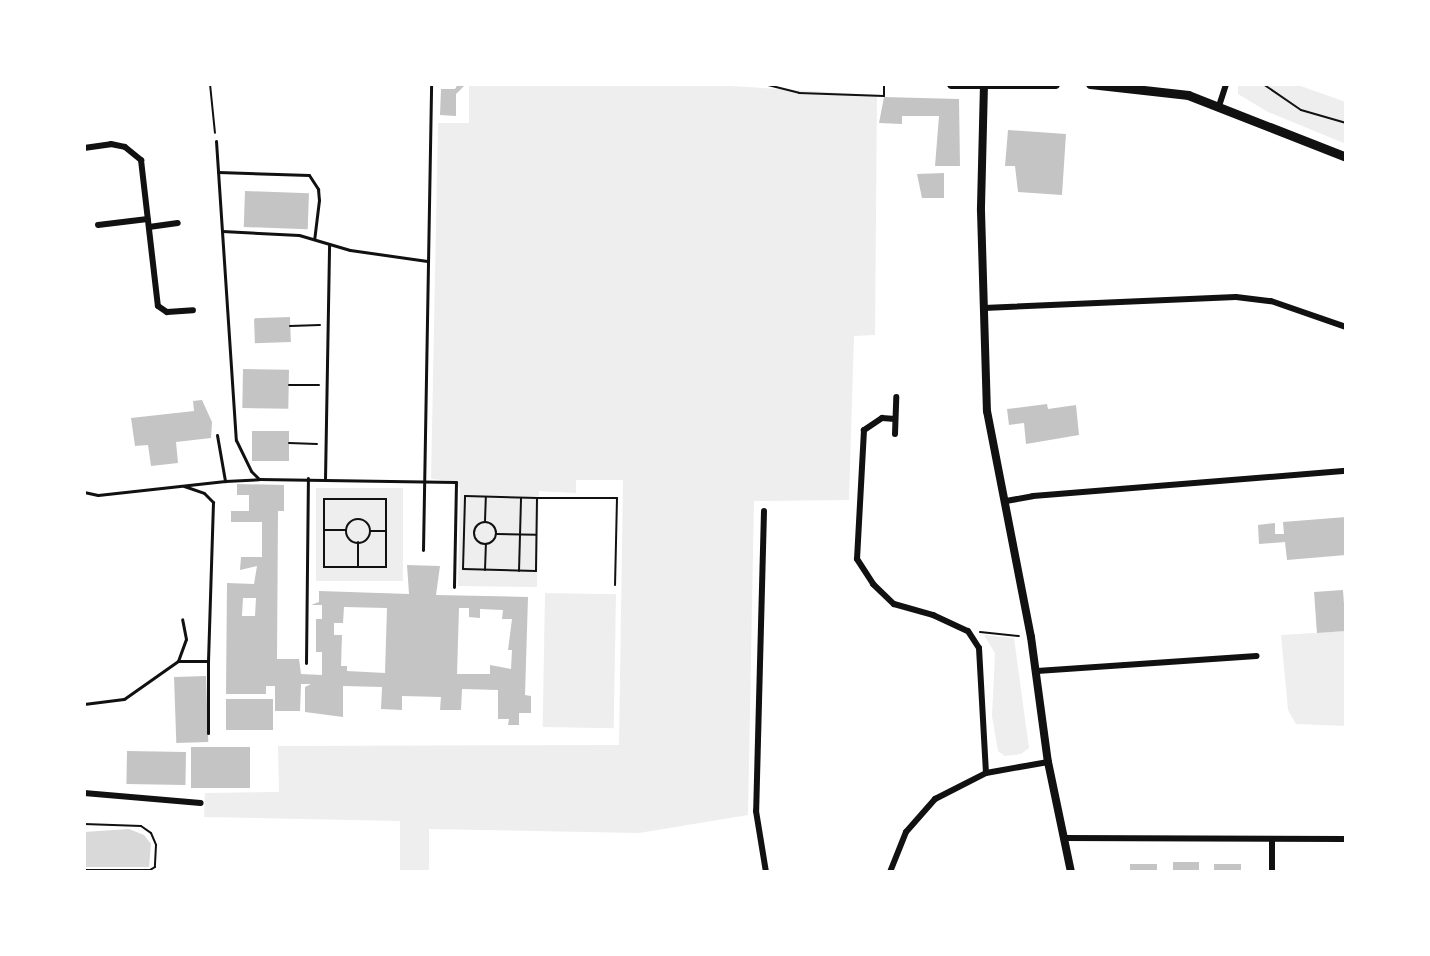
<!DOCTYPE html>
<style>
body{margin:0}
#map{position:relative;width:1430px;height:956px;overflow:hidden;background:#fff;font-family:"Source Sans 3",sans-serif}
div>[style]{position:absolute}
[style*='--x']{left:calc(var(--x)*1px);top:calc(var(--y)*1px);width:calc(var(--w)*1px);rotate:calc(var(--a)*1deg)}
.green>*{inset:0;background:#eee;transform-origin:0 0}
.water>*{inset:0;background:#d9d9d9}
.building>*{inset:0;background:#c4c4c4;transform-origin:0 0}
.path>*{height:2px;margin:-1px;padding:0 1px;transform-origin:1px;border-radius:1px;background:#111}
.path>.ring{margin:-1px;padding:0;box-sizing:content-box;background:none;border:2px solid #111;border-radius:50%}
.service>*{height:3px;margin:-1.5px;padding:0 1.5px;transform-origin:1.5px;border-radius:1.5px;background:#111}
.minor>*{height:6px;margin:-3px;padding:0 3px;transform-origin:3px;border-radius:3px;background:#111}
.tertiary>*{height:8px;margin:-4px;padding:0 4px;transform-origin:4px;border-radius:4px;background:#111}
.secondary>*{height:9px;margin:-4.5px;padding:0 4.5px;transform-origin:4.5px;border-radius:4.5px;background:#111}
span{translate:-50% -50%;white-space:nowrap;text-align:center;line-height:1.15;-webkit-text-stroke:4.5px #fff;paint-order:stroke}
.frame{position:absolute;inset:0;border:86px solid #fff;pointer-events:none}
</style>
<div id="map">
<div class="green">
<div style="clip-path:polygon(469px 84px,697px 84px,877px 95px,875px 335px,854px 336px,849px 500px,754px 501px,748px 815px,639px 833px,429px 829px,429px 872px,400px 872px,400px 821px,204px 817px,205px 793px,279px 792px,278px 746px,619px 745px,623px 480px,576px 480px,576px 493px,539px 491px,537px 587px,458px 586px,460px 490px,457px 481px,431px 479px,438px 123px,469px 123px)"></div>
<div style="clip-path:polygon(1238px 84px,1295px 84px,1346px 102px,1346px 144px,1268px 112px,1238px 94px)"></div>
<div style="left:316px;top:488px;width:87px;height:93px"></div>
<div style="left:545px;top:593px;width:71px;height:134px;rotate:1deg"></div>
<div style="clip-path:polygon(1346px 631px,1346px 726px,1296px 724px,1288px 710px,1281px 635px)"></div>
<div style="clip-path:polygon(984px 635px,1014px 638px,1029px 748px,1021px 754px,1005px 756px,998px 751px,992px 716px,995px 653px)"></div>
</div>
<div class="water">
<div style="clip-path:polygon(129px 829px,144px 835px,151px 844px,149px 867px,84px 867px,84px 832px)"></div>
</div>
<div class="building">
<div style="clip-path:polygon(458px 84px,465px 85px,456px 94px,456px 116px,440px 115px,441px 89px,455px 89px)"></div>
<div style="clip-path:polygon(884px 97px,959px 99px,960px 166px,935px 166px,939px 116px,902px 116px,902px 124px,879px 123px)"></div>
<div style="clip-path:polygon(1008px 130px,1066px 134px,1062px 195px,1018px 192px,1015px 166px,1005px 166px)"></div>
<div style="clip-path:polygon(944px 173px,944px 198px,922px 198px,917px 174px)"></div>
<div style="left:245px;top:191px;width:64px;height:36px;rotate:2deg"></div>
<div style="left:290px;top:317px;width:25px;height:36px;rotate:88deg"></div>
<div style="left:243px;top:369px;width:46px;height:39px;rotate:1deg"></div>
<div style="clip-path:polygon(202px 400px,212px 422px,211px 438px,176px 442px,178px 463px,151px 466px,148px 445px,135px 446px,131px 418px,194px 411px,193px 401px)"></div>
<div style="clip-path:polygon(1047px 404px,1048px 409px,1076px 405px,1079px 435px,1026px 444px,1024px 423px,1009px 425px,1007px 409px)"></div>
<div style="left:289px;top:431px;width:30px;height:37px;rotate:90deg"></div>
<div style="clip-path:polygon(evenodd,237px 484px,284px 485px,284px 511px,278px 511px,277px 659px,299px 659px,301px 674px,322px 675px,322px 652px,316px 652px,316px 619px,322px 619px,322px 605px,311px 605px,319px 602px,319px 591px,409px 594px,407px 565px,440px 566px,436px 595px,528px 597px,525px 695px,531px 696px,531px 713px,519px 713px,519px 725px,508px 725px,509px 719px,498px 719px,498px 690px,462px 689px,461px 710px,440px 710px,441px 697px,402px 696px,402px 710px,381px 709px,382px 687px,343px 686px,343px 717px,305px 712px,305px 687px,311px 684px,301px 684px,300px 711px,275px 711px,275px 686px,266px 686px,266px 694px,226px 694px,227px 583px,254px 584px,257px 566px,240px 570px,241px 557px,262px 557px,262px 522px,231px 522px,231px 511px,249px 511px,249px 495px,237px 495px,237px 484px,243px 598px,256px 598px,255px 616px,242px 616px,243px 598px,237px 484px,344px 607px,387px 608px,385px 673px,347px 671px,347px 666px,341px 666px,342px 635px,334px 635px,334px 623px,343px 623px,344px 607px,237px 484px,459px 608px,469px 608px,469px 617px,480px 618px,480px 609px,503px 610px,502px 619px,512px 619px,508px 650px,512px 650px,511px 669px,490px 665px,490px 674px,457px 674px,459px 608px)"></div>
<div style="clip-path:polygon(1346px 517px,1346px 555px,1287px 560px,1285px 542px,1259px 544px,1258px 525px,1275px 523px,1275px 534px,1284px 534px,1283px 522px)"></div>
<div style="left:1343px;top:590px;width:41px;height:29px;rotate:86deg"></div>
<div style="left:206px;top:676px;width:66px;height:32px;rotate:88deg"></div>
<div style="left:273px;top:699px;width:31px;height:47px;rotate:90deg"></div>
<div style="left:191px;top:747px;width:59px;height:41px"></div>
<div style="left:127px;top:751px;width:59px;height:33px;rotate:1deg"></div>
<div style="left:1173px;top:862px;width:26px;height:10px"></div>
<div style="left:1130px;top:864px;width:27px;height:8px"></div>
<div style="left:1214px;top:864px;width:27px;height:8px"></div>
</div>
<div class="path">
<div style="--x:210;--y:84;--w:49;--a:84.2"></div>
<div style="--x:764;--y:84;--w:36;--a:14"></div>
<div style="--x:799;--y:93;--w:85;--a:2"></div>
<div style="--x:884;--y:96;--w:12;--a:-90"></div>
<div style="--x:1263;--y:84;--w:46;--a:34.4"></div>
<div style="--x:1301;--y:110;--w:47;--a:16.1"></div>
<div style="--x:290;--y:326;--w:30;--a:-2"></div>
<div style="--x:289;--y:385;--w:30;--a:0"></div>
<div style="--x:289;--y:443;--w:28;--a:2"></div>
<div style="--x:465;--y:496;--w:72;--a:1.6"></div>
<div style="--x:537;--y:498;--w:73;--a:90.8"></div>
<div style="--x:536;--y:571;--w:73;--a:-178.4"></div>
<div style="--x:463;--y:569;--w:73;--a:-88.4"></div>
<div style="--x:537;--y:498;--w:80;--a:0"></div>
<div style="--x:617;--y:498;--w:87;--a:91.3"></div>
<div style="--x:324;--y:499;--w:62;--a:0"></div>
<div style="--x:386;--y:499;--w:68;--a:90"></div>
<div style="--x:386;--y:567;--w:62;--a:180"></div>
<div style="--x:324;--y:567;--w:68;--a:-90"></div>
<div class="ring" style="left:346px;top:519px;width:22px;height:22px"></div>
<div style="--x:485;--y:521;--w:24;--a:-88"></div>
<div class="ring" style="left:474px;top:522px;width:20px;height:20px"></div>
<div style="--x:325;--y:530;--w:21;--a:0"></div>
<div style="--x:371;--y:531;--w:15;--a:0"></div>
<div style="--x:497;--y:534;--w:39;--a:1"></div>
<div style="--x:358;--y:542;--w:25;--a:90"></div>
<div style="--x:485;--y:570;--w:26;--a:-88"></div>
<div style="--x:519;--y:571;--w:73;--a:-88.4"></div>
<div style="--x:980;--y:632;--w:39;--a:6"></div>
<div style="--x:84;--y:824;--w:57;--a:2"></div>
<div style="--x:141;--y:826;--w:12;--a:35"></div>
<div style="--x:151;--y:833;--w:13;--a:67"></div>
<div style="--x:156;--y:845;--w:22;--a:93"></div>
<div style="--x:155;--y:867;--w:6;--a:149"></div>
<div style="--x:150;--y:870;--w:66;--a:180"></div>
</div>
<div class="service">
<div style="--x:216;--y:141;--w:300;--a:86.2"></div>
<div style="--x:236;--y:440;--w:34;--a:64"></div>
<div style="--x:251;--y:471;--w:11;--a:45"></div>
<div style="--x:259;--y:479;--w:197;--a:0.9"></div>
<div style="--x:456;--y:482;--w:105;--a:91.1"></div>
<div style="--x:218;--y:172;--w:91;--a:1.9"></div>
<div style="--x:309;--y:175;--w:17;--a:57"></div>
<div style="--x:318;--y:189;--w:11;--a:85"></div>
<div style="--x:319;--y:200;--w:39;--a:97"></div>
<div style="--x:222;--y:231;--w:77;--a:3"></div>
<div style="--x:299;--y:235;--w:53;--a:16.4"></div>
<div style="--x:350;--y:250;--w:78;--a:8.1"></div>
<div style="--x:217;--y:435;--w:47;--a:80.1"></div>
<div style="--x:225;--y:481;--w:34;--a:-3"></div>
<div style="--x:325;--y:479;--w:235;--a:-89"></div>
<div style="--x:184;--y:486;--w:21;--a:19"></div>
<div style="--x:204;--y:493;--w:13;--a:45"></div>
<div style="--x:213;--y:502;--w:159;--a:91.8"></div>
<div style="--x:84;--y:492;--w:14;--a:12"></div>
<div style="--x:98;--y:495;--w:128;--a:-6.3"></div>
<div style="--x:423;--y:550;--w:466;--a:-89"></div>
<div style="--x:178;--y:661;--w:30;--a:0"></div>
<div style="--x:208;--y:661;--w:72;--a:90"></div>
<div style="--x:306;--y:663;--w:185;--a:-89.4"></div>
<div style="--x:84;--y:704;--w:40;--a:-7.1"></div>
<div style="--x:124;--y:699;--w:66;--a:-35.1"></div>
<div style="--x:178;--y:661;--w:23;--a:-70"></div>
<div style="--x:186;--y:639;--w:20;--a:-101"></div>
</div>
<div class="minor">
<div style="--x:1219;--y:106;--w:23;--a:-72"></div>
<div style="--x:84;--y:148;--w:27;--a:-8"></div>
<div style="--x:111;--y:144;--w:14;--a:12"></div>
<div style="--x:125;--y:147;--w:21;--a:39"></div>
<div style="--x:141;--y:160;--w:147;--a:83.4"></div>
<div style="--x:158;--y:306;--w:11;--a:34"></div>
<div style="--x:167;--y:312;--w:26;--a:-4"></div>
<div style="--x:98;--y:225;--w:50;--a:-6.8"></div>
<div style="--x:149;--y:227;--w:29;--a:-8"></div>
<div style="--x:984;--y:308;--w:252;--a:-2.5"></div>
<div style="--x:1236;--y:297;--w:35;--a:7"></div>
<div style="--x:1271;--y:301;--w:79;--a:19.1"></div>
<div style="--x:895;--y:419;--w:13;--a:-176"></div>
<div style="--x:882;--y:418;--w:22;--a:146"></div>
<div style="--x:864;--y:430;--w:129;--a:93.1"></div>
<div style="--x:857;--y:559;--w:30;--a:57"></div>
<div style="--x:873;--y:584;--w:29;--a:44"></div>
<div style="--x:894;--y:604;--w:41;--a:15.8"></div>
<div style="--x:933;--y:615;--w:38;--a:25"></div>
<div style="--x:968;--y:631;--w:20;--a:57"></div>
<div style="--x:979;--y:648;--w:125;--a:86.8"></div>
<div style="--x:895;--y:434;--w:37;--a:-88"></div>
<div style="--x:1006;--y:501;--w:27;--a:-10"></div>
<div style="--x:1033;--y:496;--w:314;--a:-4.6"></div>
<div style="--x:764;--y:511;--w:300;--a:91.5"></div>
<div style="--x:756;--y:811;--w:62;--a:80.7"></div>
<div style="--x:1037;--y:671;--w:220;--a:-3.9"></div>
<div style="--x:84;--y:793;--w:117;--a:4.9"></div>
<div style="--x:1063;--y:838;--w:283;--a:0.2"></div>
<div style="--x:1272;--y:841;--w:31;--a:90"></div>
<div style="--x:890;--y:872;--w:43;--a:-68.2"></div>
<div style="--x:906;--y:832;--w:44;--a:-48.7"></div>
<div style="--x:935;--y:799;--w:57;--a:-27"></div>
<div style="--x:986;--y:773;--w:63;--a:-10.1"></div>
</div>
<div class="tertiary">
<div style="--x:984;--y:84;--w:127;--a:91.4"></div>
<div style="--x:981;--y:211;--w:200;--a:88.3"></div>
<div style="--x:987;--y:411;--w:230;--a:79"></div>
<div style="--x:1031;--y:637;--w:126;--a:82.3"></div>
<div style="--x:1048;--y:762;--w:112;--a:78.2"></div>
</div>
<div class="secondary">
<div style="--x:951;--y:84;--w:104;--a:0"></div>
<div style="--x:1090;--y:84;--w:99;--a:6.4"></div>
<div style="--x:1188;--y:95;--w:170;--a:21.4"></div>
</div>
<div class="frame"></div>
</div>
